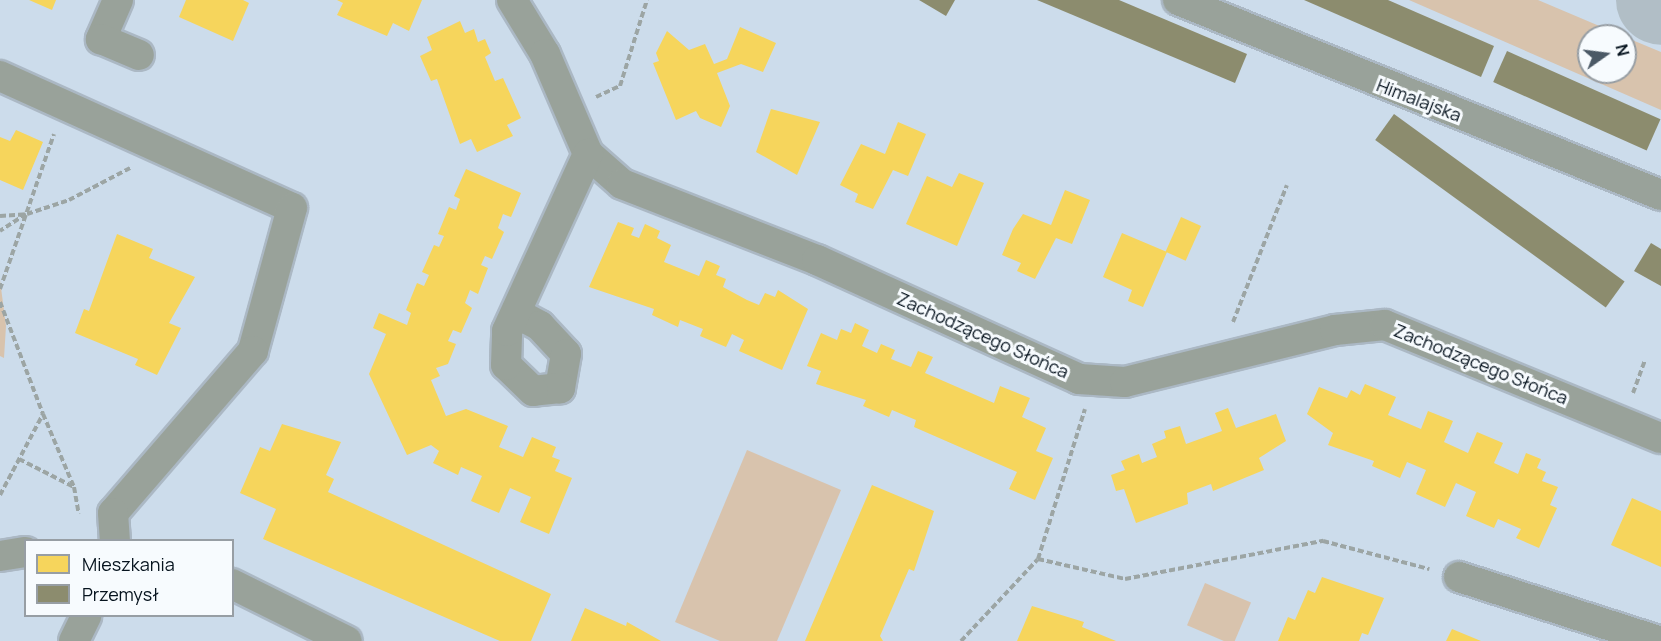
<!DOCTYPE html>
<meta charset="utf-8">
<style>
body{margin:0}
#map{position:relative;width:1661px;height:641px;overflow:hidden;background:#ccdceb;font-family:Manrope,sans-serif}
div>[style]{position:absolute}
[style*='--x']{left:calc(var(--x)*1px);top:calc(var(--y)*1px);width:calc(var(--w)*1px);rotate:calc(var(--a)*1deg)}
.green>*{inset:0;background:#d8c3ad;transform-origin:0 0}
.homes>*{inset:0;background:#f6d55c;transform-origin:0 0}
.industry>*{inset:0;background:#8c8c6e;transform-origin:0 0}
.taxiway>*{height:88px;margin:-44px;padding:0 44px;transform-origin:44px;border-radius:44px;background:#b1bec6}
.path>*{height:4px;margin-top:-2px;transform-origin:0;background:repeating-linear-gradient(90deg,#9ca5a4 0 6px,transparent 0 9px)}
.roads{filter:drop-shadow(2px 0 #abb8c4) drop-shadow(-2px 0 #abb8c4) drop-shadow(0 2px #abb8c4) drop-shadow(0 -2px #abb8c4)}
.minor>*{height:30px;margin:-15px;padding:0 15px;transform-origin:15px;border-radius:15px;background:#99a29a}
span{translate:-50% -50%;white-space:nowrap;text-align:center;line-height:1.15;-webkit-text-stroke:6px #f7fbfe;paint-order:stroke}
.street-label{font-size:18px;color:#06131e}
.legend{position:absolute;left:24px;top:539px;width:210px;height:78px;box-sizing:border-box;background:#f7fbfe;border:2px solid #979ea4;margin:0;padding:8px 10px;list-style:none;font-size:18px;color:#06131e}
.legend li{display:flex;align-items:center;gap:12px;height:30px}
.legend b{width:30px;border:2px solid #979ea4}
.north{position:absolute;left:1577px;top:24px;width:60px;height:60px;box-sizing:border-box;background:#f7fbfe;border:2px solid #979ea4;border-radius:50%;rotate:76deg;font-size:16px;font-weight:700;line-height:24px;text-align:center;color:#06131e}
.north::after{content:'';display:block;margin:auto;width:21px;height:27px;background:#4b5966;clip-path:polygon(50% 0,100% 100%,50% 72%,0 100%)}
</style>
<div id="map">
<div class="green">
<div style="clip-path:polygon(1409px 0,1538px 0,1623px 36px,1589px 36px,1589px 72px,1625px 72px,1625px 37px,1661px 52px,1661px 110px)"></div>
<div style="clip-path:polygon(0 280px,6px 326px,4px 358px,0 356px)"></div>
<div style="clip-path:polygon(747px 450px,841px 490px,777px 641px,720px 641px,675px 622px)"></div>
<div style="left:1205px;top:583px;width:50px;height:46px;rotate:23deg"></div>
</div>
<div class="homes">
<div style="clip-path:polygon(29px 0,56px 0,52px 10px)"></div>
<div style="clip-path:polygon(186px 0,243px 0,249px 3px,233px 41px,179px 17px)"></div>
<div style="clip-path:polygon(337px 0,422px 0,409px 31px,393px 23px,387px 36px,337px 15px,343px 3px)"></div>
<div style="clip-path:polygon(460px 21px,465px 33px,474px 29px,478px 42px,485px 39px,491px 53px,485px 57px,495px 81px,503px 78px,521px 118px,507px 125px,513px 136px,477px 152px,471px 139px,460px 144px,437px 79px,431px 81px,420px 56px,432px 50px,427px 37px)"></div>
<div style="clip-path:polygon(740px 27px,776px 43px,763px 72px,741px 64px,717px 73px,730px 106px,721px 127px,700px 118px,696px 111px,676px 120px,653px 63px,659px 61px,656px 53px,667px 31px,689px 50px,705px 44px,714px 64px,727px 59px)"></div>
<div style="clip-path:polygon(771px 109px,820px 122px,797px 175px,756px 152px)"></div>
<div style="clip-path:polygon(898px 122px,926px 134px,908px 176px,893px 170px,873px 209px,855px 202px,858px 194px,840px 185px,861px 144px,885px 154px)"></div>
<div style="clip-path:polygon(16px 130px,43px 142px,23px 190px,0 180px,0 137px,10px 141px)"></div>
<div style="clip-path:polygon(466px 169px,521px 193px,511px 217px,503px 214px,498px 228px,504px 232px,492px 259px,485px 256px,481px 265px,488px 268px,478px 294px,470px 290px,465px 303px,472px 308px,461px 333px,453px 330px,448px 341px,456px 344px,448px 364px,436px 368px,440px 376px,431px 380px,446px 416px,466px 409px,508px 426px,499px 447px,523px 457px,532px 437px,556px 447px,552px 457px,560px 460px,555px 471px,572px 478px,549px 534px,520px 522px,531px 497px,510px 488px,499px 513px,471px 501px,482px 476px,461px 467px,458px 475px,433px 463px,439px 451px,431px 445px,407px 455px,369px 374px,386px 334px,373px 328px,379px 313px,407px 325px,411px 313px,406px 310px,417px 283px,424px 286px,429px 275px,422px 272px,434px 245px,439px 247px,444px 236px,438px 234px,449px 207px,456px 210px,460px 199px,454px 196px)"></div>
<div style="clip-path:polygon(959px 173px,984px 183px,957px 246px,906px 224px,927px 176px,952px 187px)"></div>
<div style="clip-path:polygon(1065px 190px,1090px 200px,1072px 244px,1056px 238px,1035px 279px,1017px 271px,1021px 263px,1002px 255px,1013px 229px,1023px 214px,1051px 225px)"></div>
<div style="left:1181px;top:217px;width:22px;height:38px;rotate:24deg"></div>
<div style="clip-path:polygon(618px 222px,634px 228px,631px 235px,639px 238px,645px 224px,660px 231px,657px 238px,671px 245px,664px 262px,699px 276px,706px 260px,720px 266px,716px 275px,726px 279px,723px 287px,747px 300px,759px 305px,765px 293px,775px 297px,778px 290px,808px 309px,782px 370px,739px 351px,744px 340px,732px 334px,726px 347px,700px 336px,703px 329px,680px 320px,678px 327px,652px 315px,654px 309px,589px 287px)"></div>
<div style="clip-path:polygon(1122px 233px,1167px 252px,1143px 307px,1128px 301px,1132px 290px,1103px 277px)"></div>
<div style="clip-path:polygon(117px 234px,153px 249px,149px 258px,195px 277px,169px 323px,181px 328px,157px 375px,135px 365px,138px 359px,75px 333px,84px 309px,89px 311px)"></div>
<div style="clip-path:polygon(855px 323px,869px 330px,862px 346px,877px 353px,881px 344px,895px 350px,891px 359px,911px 367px,918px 351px,933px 357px,925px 373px,994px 403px,1000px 386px,1030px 398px,1022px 417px,1046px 428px,1036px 451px,1053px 458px,1035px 500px,1009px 489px,1017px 472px,914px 427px,916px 420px,892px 410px,889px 417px,863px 406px,866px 400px,816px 384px,821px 371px,807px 366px,821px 333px,837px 340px,841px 329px,851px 333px)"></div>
<div style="clip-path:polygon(1365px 384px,1396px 397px,1388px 415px,1421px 429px,1428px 411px,1453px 421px,1444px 442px,1468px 453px,1477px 432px,1503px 443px,1494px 463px,1518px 474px,1526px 453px,1541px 459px,1537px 468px,1546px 472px,1542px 481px,1558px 487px,1550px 505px,1557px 508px,1539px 548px,1516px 538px,1521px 529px,1498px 519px,1494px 528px,1466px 516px,1476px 492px,1456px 483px,1445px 507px,1416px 494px,1426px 470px,1407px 462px,1400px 478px,1372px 466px,1374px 461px,1328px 445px,1333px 433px,1307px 414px,1319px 387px,1347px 398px,1351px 390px,1360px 395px)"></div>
<div style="clip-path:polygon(1228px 408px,1236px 428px,1276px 414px,1286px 441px,1259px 458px,1264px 470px,1213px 491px,1211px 484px,1187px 493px,1188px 504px,1136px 523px,1124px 489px,1116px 491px,1111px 475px,1125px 470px,1121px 461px,1139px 454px,1142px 463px,1157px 457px,1152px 444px,1166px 438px,1164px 431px,1180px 426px,1186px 444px,1222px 431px,1215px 413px)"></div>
<div style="clip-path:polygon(282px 424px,341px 442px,326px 475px,334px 479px,328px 492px,551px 594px,531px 641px,500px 641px,263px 539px,276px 509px,240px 493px,260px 447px,270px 451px)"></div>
<div style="clip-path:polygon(872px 485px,934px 511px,914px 571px,909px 569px,880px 636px,883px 641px,805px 641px)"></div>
<div style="clip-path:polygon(1632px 498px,1661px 511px,1661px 567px,1611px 545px)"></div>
<div style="clip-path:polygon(1322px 577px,1384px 598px,1368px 635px,1362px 633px,1359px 641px,1278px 641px,1288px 617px,1295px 620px,1308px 590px,1315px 593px)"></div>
<div style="clip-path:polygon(1032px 606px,1084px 622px,1082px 627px,1116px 641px,1017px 641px)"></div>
<div style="clip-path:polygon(585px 608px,626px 626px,627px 622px,661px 641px,571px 641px)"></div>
<div style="clip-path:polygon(1452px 629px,1481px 641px,1446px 641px)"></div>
</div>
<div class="industry">
<div style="clip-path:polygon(919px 0,955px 0,946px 16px)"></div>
<div style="clip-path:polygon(1037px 0,1119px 0,1247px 54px,1235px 83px)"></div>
<div style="clip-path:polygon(1304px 0,1388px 0,1494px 46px,1481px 77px)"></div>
<div style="left:1507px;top:51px;width:168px;height:34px;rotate:24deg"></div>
<div style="left:1394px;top:114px;width:285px;height:32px;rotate:36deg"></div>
<div style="clip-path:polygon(1651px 243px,1661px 249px,1661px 286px,1634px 271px)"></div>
</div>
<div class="taxiway">
<div style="--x:1660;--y:0;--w:1;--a:45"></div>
</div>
<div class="path">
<div style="--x:596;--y:97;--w:26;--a:-25"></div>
<div style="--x:620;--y:86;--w:90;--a:-72.6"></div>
<div style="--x:27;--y:214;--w:44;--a:-18.4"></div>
<div style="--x:69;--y:200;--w:69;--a:-27.7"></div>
<div style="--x:0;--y:216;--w:26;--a:-4"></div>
<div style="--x:26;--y:214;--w:31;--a:147"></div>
<div style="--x:0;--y:289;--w:164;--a:-70.8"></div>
<div style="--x:0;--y:302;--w:120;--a:69"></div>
<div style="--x:1233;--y:322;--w:147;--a:-68.5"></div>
<div style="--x:1633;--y:393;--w:35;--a:-70"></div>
<div style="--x:19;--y:459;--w:62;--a:27"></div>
<div style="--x:74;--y:487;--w:27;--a:80"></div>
<div style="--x:0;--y:495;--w:92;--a:-62"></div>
<div style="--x:43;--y:414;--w:79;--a:67"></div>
<div style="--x:1038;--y:559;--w:89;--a:12.9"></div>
<div style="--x:1125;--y:579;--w:202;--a:-10.9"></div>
<div style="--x:1323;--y:541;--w:110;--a:14.8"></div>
<div style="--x:961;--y:641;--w:112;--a:-46.8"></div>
<div style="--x:1038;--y:559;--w:157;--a:-72.6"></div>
</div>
<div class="roads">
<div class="minor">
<div style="--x:118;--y:0;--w:43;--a:113.6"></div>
<div style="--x:101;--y:39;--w:41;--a:22.8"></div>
<div style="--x:512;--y:0;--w:63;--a:58.6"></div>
<div style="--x:545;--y:54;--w:109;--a:66.7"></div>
<div style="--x:588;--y:154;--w:45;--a:41.4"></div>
<div style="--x:622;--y:184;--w:209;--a:21.3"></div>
<div style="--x:817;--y:260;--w:288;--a:24.4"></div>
<div style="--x:1079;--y:379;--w:46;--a:3.7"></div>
<div style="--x:1125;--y:382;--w:216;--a:-13.9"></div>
<div style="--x:1335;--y:330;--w:50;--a:-5.7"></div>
<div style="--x:1385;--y:325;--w:298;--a:22.3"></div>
<div style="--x:1178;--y:0;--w:521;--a:21.99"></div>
<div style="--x:0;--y:76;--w:320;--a:24.3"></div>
<div style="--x:292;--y:208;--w:148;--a:105.3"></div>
<div style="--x:253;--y:351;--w:214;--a:130.8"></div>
<div style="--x:113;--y:513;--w:27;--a:86"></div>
<div style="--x:516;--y:313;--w:27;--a:28"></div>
<div style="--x:540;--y:326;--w:38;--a:47"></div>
<div style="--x:566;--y:354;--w:35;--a:100"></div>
<div style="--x:560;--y:388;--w:27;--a:174"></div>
<div style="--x:533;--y:391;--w:37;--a:-136"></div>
<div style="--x:506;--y:365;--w:34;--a:-88"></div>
<div style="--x:507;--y:331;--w:195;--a:-65.4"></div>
<div style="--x:0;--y:556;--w:26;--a:-9"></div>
<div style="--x:1459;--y:577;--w:209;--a:17.8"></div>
<div style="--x:232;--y:584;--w:128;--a:26.4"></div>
<div style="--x:74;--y:641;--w:28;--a:-64"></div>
</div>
</div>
<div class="street-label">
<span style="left:1419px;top:100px;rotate:21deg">Himalajska</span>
<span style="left:983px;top:335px;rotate:24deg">Zachodzącego Słońca</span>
<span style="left:1481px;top:364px;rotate:22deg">Zachodzącego Słońca</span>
</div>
<ul class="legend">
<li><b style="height:16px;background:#f6d55c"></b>Mieszkania</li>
<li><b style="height:16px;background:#8c8c6e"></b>Przemysł</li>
</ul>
<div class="north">N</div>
</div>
